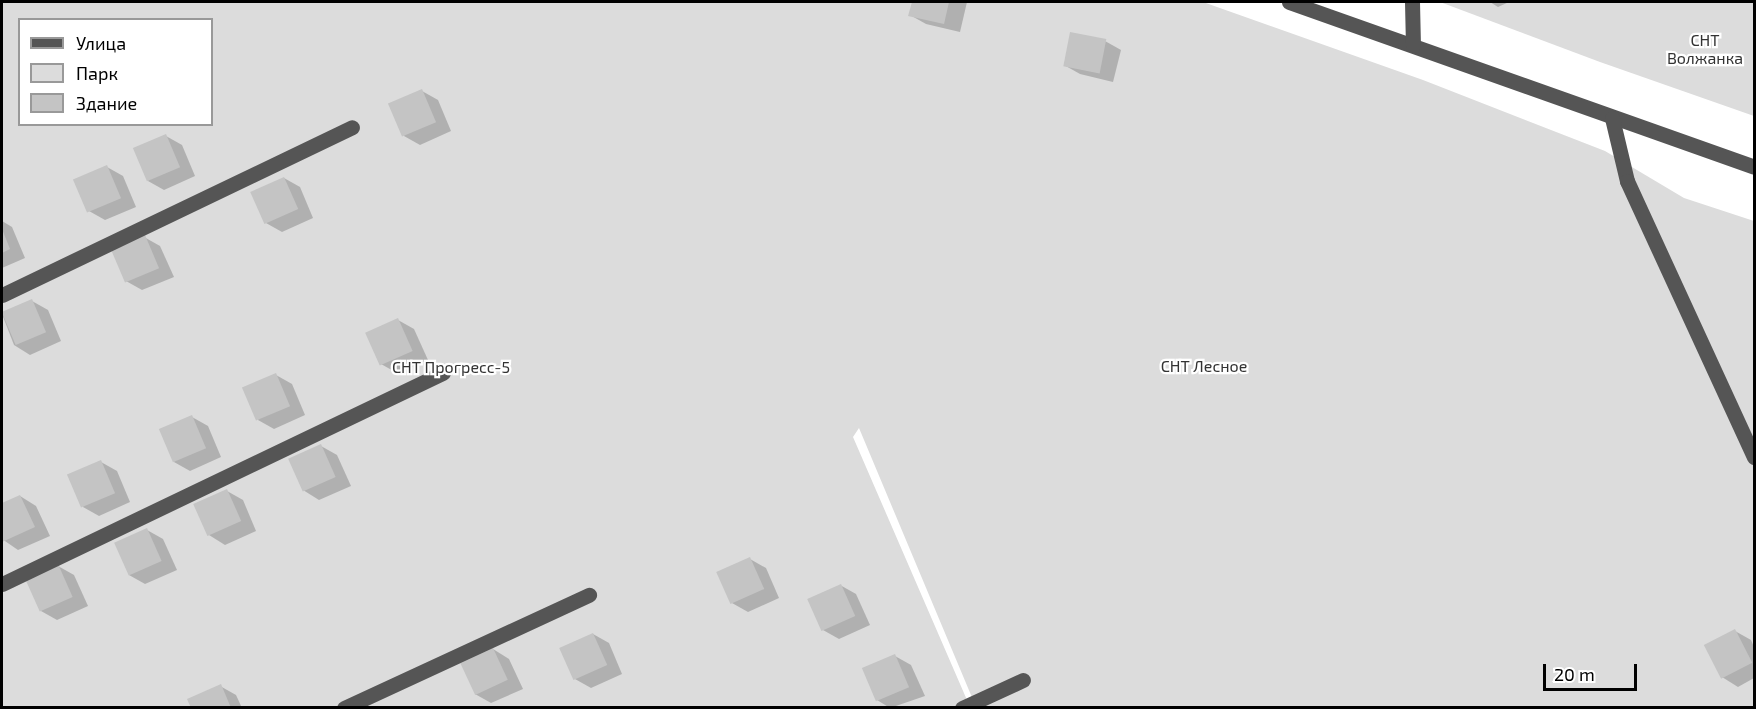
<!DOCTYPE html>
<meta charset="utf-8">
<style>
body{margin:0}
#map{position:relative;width:1756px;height:709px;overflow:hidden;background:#fff;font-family:"Exo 2",sans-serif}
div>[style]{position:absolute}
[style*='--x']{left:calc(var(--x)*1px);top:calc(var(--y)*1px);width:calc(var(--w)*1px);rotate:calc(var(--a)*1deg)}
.green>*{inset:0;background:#dcdcdc}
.shadow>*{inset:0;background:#0003}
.building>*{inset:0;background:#c4c4c4;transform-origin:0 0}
.minor>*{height:15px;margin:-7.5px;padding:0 7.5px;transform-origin:7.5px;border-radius:7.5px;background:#555}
span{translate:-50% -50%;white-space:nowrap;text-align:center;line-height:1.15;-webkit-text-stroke:4.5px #fff;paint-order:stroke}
.park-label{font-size:16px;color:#333}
.frame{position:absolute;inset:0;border:3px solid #000;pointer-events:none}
.legend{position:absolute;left:18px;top:18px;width:195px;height:108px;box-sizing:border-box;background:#fff;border:2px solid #999;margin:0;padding:8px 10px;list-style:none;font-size:18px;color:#000}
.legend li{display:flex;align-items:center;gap:12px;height:30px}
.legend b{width:30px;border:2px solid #999}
.scale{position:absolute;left:1543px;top:664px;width:94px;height:27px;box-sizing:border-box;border:3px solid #000;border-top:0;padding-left:8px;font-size:18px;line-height:21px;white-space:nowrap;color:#000;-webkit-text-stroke:4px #fff;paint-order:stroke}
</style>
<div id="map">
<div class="green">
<div style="clip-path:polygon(evenodd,2px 2px,1203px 2px,1423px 80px,1605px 151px,1684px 198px,1754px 221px,1754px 707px,976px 707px,859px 428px,853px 437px,970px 707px,2px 707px,2px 2px,20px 20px,212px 20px,212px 124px,20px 124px,20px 20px)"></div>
<div style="clip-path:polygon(1440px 2px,1754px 2px,1754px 116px,1600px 62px)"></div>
</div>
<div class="shadow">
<div style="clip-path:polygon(913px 2px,967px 2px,960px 32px,926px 24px,910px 15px)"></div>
<div style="clip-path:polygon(1490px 2px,1509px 2px,1498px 7px)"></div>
<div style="clip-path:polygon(1105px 41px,1121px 50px,1113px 82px,1080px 74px,1064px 65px)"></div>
<div style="clip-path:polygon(422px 91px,438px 100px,451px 131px,420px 145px,404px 136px)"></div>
<div style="clip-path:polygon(166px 136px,182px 145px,195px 176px,164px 190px,148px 181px)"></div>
<div style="clip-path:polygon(107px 167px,123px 176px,136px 207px,105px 220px,89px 211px)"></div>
<div style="clip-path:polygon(284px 178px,300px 187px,313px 218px,282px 232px,266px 223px)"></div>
<div style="clip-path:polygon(2px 221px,12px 227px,25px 258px,2px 268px)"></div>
<div style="clip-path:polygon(144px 237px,160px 246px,174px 277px,142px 290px,126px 281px)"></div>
<div style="clip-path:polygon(32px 301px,48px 310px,61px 341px,30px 355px,14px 345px,2px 314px)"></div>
<div style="clip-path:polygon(398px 320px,414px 329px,428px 360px,397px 373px,381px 364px)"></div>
<div style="clip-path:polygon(276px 375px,292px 384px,305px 415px,274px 429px,258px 420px)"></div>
<div style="clip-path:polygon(192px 417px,208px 426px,221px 457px,190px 471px,174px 462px)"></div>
<div style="clip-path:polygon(321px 446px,337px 455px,351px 486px,319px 500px,303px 490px)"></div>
<div style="clip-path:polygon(101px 462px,117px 471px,130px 502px,99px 516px,83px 507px)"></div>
<div style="clip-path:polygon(227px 491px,243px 500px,256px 531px,225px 545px,209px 535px,195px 504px)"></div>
<div style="clip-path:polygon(20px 496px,36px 506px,50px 536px,18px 550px,2px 539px,2px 505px)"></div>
<div style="clip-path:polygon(147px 530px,163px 539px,177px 570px,145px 584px,129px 575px)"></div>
<div style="clip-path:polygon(750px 559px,766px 568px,779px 598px,748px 612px,732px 603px,718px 573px)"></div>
<div style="clip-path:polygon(58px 566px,74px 575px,88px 606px,57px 620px,41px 611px)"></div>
<div style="clip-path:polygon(840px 585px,856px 594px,870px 625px,839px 639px,823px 630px)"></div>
<div style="clip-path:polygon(1735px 631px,1751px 640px,1754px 647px,1754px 678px,1738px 687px,1722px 677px)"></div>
<div style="clip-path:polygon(593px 634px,609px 643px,622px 674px,591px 688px,575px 679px)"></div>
<div style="clip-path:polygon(493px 649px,509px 659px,523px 689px,491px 703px,475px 694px)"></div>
<div style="clip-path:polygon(895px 656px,911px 665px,925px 696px,890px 708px,877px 700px)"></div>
<div style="clip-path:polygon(220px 686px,236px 695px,242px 708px,192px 708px)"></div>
</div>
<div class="building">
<div style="clip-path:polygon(912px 2px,949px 2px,944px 24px,908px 16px)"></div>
<div style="left:1070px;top:32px;width:37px;height:35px;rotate:11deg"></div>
<div style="left:422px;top:89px;width:36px;height:37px;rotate:67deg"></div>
<div style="left:166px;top:134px;width:36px;height:36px;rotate:67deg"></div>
<div style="left:107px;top:165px;width:36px;height:37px;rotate:67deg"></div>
<div style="left:284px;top:177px;width:35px;height:37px;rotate:66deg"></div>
<div style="clip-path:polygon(2px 229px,10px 249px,2px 253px)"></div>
<div style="left:145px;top:235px;width:36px;height:37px;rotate:67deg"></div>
<div style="left:32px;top:299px;width:36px;height:33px;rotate:67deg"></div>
<div style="left:398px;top:318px;width:36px;height:36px;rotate:66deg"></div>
<div style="left:276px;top:373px;width:36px;height:37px;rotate:67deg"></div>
<div style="left:192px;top:415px;width:36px;height:36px;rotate:67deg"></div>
<div style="left:321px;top:444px;width:36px;height:36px;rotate:66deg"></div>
<div style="left:101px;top:460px;width:36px;height:37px;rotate:67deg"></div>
<div style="left:227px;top:489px;width:35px;height:37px;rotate:66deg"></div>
<div style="clip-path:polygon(20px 495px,35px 527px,2px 542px,2px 503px)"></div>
<div style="left:147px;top:528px;width:36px;height:36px;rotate:66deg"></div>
<div style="left:750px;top:557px;width:35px;height:37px;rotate:66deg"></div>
<div style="left:58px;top:564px;width:36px;height:36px;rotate:66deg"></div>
<div style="left:841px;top:584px;width:35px;height:37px;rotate:66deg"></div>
<div style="left:1735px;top:629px;width:38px;height:35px;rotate:63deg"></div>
<div style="left:593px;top:633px;width:35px;height:37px;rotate:66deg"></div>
<div style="left:493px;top:648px;width:35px;height:36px;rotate:65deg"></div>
<div style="left:895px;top:654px;width:36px;height:36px;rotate:67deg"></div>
<div style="clip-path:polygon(221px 684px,231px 708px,191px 708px,187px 699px)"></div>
</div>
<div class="minor">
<div style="--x:1289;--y:2;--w:493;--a:19.5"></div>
<div style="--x:1412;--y:2;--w:43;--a:88.7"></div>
<div style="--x:1612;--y:118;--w:65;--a:76.6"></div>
<div style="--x:1627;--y:181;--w:304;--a:65.3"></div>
<div style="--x:2;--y:295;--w:388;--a:-25.6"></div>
<div style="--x:2;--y:584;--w:489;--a:-25.6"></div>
<div style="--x:344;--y:708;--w:270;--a:-24.8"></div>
<div style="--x:962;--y:708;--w:67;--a:-24.7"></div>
</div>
<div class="park-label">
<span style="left:1705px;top:49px">СНТ<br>Волжанка</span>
<span style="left:1204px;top:366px">СНТ Лесное</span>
<span style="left:451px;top:367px">СНТ Прогресс-5</span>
</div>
<div class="frame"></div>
<ul class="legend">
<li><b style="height:8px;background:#555"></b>Улица</li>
<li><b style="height:16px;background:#dcdcdc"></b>Парк</li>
<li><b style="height:16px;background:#c4c4c4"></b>Здание</li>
</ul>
<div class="scale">20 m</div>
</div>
